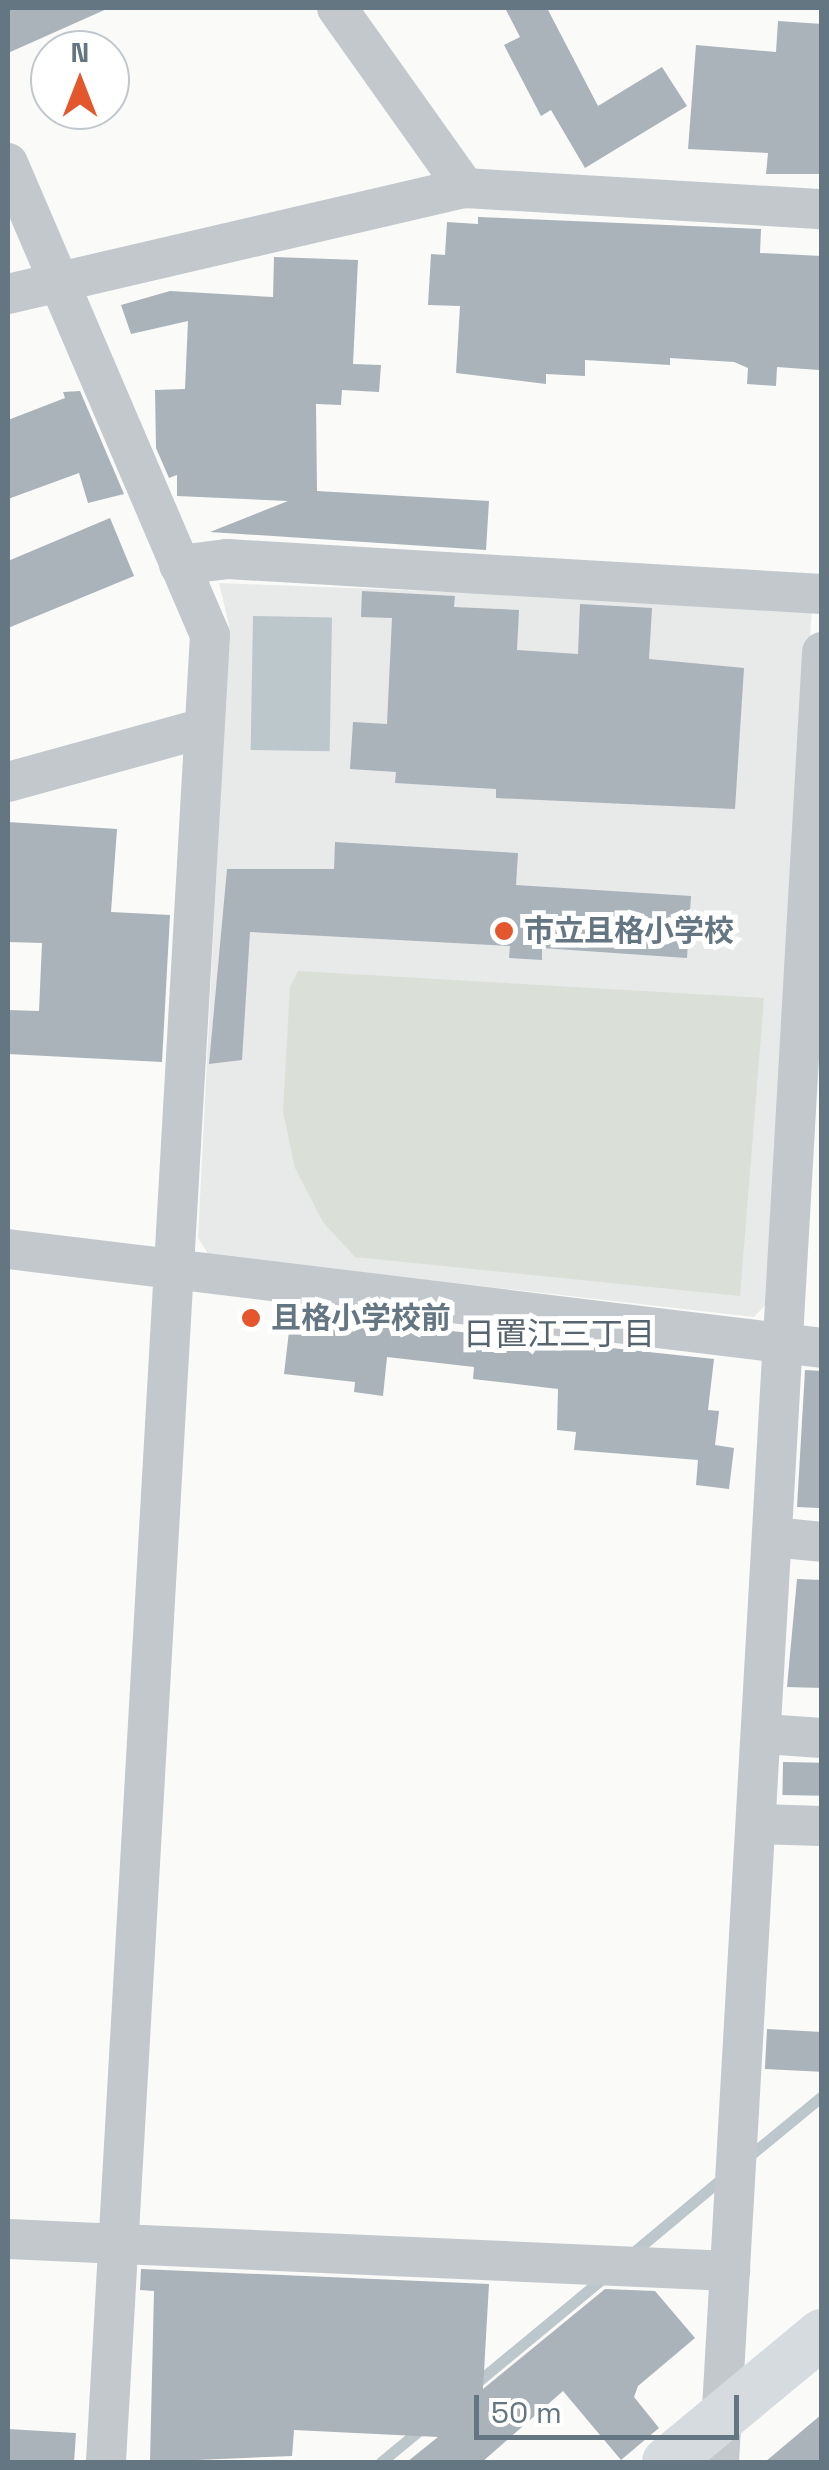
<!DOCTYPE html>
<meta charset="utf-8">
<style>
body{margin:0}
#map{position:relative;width:829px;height:2470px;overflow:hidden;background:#fafaf8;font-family:"Space Grotesk","Noto Sans JP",sans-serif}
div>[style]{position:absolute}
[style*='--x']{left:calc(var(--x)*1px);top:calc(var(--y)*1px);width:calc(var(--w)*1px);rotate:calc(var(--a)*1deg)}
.built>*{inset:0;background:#e8e9e9}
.green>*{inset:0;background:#dadfd7}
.water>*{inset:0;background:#bbc7cb;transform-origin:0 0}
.stream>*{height:11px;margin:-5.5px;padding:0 5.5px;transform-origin:5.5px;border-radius:5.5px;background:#bbc7cb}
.building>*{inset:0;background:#aab3b9;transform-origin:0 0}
.minor>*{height:40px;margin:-20px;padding:0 20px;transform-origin:20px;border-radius:20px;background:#c3c8cc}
.major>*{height:50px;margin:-25px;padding:0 25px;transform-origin:25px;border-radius:25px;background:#d6dbdf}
.dots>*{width:28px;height:28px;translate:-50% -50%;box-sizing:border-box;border:5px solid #fff;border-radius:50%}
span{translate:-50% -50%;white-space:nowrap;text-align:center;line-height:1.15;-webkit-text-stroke:10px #fff;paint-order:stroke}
.poi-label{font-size:30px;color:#657683;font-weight:700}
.left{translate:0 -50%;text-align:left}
.neighbourhood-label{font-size:32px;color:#57646e}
.frame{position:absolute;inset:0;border:10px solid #657683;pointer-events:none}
.north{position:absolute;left:30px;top:30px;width:100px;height:100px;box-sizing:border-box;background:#fff;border:2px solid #c1c8cd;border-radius:50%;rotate:0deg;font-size:28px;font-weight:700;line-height:40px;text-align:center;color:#657683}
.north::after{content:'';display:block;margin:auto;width:35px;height:45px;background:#e4572e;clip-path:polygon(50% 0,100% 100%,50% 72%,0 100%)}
.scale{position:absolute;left:474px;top:2395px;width:265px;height:45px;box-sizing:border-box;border:5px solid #657683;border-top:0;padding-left:12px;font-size:30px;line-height:35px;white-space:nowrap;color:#657683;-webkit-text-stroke:8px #fff;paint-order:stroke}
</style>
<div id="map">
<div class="built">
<div style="clip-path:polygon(219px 583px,812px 606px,773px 1297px,754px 1317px,209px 1255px,198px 1238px,229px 625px)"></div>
</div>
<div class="green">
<div style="clip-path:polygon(298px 971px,764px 998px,740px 1296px,355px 1257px,323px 1222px,295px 1168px,283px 1112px,290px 987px)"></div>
</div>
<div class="water">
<div style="left:253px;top:616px;width:79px;height:134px;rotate:1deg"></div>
</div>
<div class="stream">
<div style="--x:748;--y:2157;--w:96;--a:-39.5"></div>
<div style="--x:629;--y:2256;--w:126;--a:-39.9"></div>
<div style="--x:475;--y:2384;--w:166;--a:-39.6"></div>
<div style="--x:381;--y:2462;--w:53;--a:-39.7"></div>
</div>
<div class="building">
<div style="clip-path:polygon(8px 8px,109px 8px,8px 53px)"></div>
<div style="clip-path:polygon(505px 8px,547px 8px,598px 106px,662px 67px,687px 106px,585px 168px,551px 110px,541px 116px,504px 45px,520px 37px)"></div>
<div style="clip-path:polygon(778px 21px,822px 24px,822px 174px,766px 174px,768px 153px,688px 149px,696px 45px,776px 52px)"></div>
<div style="clip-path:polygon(478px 217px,761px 229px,760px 253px,822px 256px,819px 370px,777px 367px,776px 386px,747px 384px,748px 368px,734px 362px,670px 358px,670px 365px,585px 360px,585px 376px,546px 374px,546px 384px,456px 373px,460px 306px,428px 305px,431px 254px,445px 255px,447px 222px,478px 224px)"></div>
<div style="clip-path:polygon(274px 257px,358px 260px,353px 364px,381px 365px,379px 392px,342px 390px,341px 405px,316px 404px,317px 491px,489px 501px,486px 550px,210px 532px,288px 501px,177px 496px,177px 475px,169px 478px,156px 448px,155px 390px,185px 389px,188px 321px,131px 334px,121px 305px,170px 291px,273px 297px)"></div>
<div style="clip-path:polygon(80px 391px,124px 494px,88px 503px,79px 473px,8px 499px,8px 420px,65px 398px,63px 392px)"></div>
<div style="clip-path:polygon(110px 518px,134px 576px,8px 628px,8px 561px)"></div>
<div style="clip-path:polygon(362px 591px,455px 596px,454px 607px,519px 610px,517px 650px,578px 654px,580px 604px,652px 608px,649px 659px,744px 668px,735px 809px,496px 798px,496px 789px,395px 783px,396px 772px,350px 769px,353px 722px,387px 724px,392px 618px,361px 617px)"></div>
<div style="clip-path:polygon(8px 822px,117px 829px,111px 912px,170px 915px,162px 1062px,8px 1054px,8px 1010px,39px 1011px,42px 943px,8px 942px)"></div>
<div style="clip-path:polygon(335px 842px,518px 853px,516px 885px,691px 896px,687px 958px,542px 948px,542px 960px,509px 958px,510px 946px,250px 932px,242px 1060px,209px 1064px,227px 869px,334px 869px)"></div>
<div style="clip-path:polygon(291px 1314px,714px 1359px,708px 1410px,719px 1411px,715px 1445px,734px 1448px,729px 1489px,696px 1485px,698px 1460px,574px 1450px,576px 1432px,557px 1430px,558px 1389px,473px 1379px,474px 1367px,387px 1357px,383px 1396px,354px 1392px,355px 1382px,284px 1374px)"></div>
<div style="clip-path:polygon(805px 1370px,822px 1371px,819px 1508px,797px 1507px)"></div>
<div style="clip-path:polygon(797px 1579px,822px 1580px,822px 1688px,787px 1687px)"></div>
<div style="left:783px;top:1762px;width:39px;height:33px;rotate:1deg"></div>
<div style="left:767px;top:2029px;width:55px;height:40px;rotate:3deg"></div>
<div style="clip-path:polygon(141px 2269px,489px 2284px,483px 2389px,605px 2289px,655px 2291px,695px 2338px,638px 2386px,634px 2397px,659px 2428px,621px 2460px,563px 2391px,482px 2462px,407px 2462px,438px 2437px,294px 2430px,292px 2456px,150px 2462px,154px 2291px,140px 2290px)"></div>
<div style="clip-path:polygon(822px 2414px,822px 2462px,765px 2462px)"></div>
<div style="clip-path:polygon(8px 2429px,76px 2433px,74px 2462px,8px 2462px)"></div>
</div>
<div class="minor">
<div style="--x:337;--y:8;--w:221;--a:54.6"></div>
<div style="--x:8;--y:163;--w:513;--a:66.83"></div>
<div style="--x:210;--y:635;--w:1830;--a:93.26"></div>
<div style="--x:8;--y:294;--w:469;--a:-13.1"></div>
<div style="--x:465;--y:188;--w:358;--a:3.4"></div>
<div style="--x:179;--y:565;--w:48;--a:-7.1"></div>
<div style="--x:227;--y:559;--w:596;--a:3.37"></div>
<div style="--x:8;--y:782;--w:203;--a:-15.4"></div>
<div style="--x:8;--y:1249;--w:820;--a:6.93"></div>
<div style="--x:772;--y:1537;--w:50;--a:5.7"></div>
<div style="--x:764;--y:1734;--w:58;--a:3.9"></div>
<div style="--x:758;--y:1824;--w:64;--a:1.8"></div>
<div style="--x:8;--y:2239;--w:723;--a:2.54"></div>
<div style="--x:719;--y:2462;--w:1813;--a:-86.74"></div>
</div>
<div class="major">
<div style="--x:667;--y:2462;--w:201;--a:-39.6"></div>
</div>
<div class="dots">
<div style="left:504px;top:931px;background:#e4572e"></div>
<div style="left:251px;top:1318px;background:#e4572e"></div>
</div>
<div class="poi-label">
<span class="left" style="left:524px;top:931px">市立且格小学校</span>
<span class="left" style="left:271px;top:1318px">且格小学校前</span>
</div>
<div class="neighbourhood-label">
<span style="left:559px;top:1334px">日置江三丁目</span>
</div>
<div class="frame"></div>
<div class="north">N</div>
<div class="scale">50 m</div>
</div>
